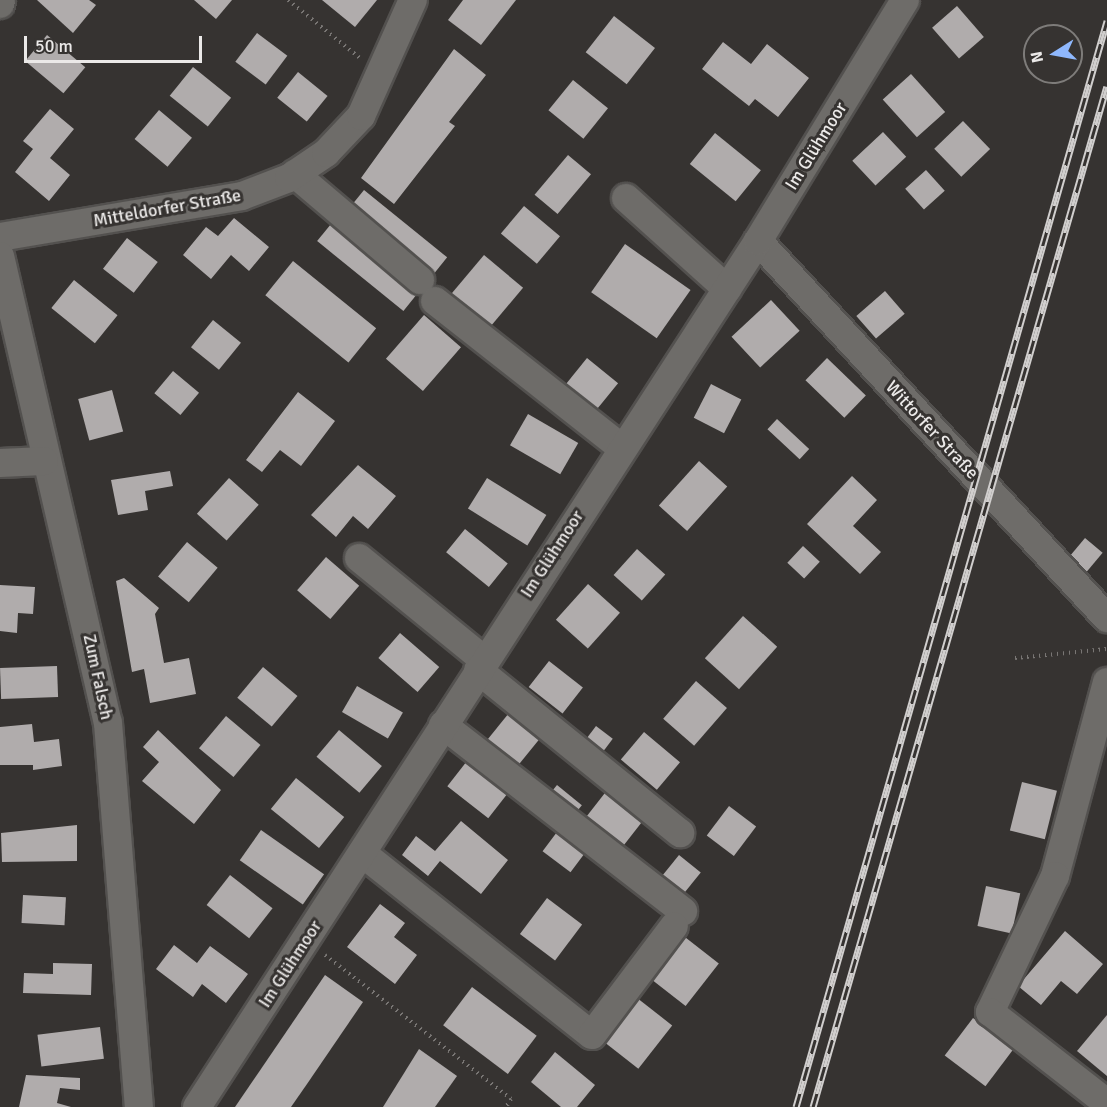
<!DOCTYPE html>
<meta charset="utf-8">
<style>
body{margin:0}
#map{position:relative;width:1107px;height:1107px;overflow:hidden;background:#363331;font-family:Signika,sans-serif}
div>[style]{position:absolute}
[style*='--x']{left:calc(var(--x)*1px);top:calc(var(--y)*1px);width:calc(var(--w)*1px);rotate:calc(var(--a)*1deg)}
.building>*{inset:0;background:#b0acac;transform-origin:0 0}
.path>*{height:4px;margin-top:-2px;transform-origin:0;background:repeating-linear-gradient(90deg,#797674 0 1.5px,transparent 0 6px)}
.roads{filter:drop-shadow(2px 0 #53514f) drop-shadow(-2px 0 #53514f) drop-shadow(0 2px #53514f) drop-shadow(0 -2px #53514f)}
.minor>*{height:28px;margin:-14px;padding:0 14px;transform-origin:14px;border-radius:14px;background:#6e6c69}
.rail>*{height:7px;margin-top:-3.5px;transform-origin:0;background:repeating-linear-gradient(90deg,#363331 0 14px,#d1cfce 0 28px);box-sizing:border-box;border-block:2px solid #d1cfce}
span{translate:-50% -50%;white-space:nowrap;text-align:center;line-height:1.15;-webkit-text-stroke:6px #363331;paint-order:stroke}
.street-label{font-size:18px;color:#ebe9e8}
.north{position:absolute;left:1023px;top:24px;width:60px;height:60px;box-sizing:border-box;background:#363331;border:2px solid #7e7c7a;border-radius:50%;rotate:259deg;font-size:16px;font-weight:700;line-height:24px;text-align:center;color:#ebe9e8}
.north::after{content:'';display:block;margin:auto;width:21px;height:27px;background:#8fb8fd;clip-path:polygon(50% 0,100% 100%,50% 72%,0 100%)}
.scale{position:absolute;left:24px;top:36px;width:178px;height:27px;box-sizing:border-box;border:3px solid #ebe9e8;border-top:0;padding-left:8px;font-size:18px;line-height:21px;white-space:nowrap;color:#ebe9e8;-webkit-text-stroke:4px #363331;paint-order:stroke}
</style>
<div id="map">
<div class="building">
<div style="clip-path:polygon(37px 0,89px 0,96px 5px,73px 33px)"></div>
<div style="clip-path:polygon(194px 0,232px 0,216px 19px)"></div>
<div style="clip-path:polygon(322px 0,377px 0,355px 27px)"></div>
<div style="clip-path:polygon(463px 0,516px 0,481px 45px,448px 20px)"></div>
<div style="left:957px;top:6px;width:41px;height:33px;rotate:49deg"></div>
<div style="left:614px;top:16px;width:52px;height:46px;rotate:38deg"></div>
<div style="left:257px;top:33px;width:38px;height:36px;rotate:37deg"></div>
<div style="left:47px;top:35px;width:50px;height:34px;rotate:40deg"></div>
<div style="clip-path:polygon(723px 42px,751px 64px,767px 44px,809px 78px,778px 117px,755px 99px,749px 106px,702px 69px)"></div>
<div style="clip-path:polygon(454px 49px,486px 75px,449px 122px,455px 126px,394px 204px,361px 178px)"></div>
<div style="left:193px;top:67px;width:49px;height:37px;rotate:39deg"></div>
<div style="left:298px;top:72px;width:38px;height:33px;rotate:39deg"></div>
<div style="left:911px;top:74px;width:51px;height:38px;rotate:48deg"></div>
<div style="left:573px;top:80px;width:45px;height:39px;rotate:39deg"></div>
<div style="clip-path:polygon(50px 109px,74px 129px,50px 158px,70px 175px,49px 201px,15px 172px,33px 149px,23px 141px)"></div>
<div style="left:159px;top:110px;width:43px;height:38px;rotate:40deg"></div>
<div style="left:963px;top:121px;width:39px;height:40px;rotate:46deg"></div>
<div style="left:883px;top:132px;width:34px;height:42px;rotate:47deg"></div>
<div style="left:715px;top:133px;width:59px;height:40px;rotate:39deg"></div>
<div style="left:568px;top:155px;width:30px;height:52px;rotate:40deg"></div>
<div style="left:926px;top:170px;width:28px;height:28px;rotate:48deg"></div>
<div style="left:364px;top:190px;width:107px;height:21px;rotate:39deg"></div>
<div style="left:524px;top:206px;width:47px;height:36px;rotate:40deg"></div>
<div style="clip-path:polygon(234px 218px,269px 247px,249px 271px,231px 255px,211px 279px,183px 255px,206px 227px,218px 236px)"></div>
<div style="left:331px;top:224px;width:111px;height:22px;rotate:39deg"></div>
<div style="left:127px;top:238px;width:39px;height:39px;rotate:38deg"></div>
<div style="left:625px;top:244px;width:80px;height:59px;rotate:35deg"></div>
<div style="left:484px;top:255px;width:51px;height:52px;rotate:40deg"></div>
<div style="left:293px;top:261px;width:107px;height:44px;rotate:39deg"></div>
<div style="left:74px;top:280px;width:56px;height:36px;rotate:39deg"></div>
<div style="left:885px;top:291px;width:30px;height:38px;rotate:49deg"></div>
<div style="left:771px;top:300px;width:42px;height:54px;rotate:47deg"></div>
<div style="left:424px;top:315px;width:49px;height:58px;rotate:41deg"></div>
<div style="left:213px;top:320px;width:36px;height:35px;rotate:39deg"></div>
<div style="left:587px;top:358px;width:40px;height:34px;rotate:39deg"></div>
<div style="left:827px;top:358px;width:54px;height:31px;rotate:44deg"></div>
<div style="left:173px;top:371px;width:34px;height:29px;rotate:40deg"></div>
<div style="left:711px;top:384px;width:34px;height:38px;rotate:27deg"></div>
<div style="left:112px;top:390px;width:43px;height:35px;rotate:75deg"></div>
<div style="clip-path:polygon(298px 392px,335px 421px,301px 466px,280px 450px,262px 472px,246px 460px)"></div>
<div style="left:528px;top:414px;width:58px;height:36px;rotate:30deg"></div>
<div style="left:777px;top:419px;width:44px;height:14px;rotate:43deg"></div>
<div style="left:699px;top:461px;width:38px;height:60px;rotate:42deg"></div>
<div style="clip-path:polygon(358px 465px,396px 496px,368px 529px,353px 516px,336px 537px,311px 515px)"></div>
<div style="clip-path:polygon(170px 471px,173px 486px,145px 491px,148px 510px,118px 515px,111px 480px)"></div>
<div style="clip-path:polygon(852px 476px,877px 500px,853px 526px,881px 552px,860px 574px,807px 524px)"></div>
<div style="left:229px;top:478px;width:40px;height:48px;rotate:42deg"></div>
<div style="left:487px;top:478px;width:70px;height:36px;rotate:32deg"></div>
<div style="left:465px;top:529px;width:55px;height:30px;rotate:39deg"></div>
<div style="left:1085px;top:538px;width:23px;height:28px;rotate:40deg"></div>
<div style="left:187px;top:542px;width:40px;height:45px;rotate:40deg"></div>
<div style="left:803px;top:546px;width:23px;height:23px;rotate:43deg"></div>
<div style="left:637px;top:549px;width:38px;height:35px;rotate:42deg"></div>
<div style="left:326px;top:557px;width:44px;height:44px;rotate:41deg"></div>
<div style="clip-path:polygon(124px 578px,159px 608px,155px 614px,164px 663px,189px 658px,196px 694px,150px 703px,144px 669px,132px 672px,116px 581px)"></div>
<div style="left:588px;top:584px;width:43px;height:48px;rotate:42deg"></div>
<div style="clip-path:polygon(0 585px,35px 587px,33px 614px,18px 613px,17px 633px,0 631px)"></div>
<div style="left:743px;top:616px;width:46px;height:57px;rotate:42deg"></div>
<div style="left:400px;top:633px;width:52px;height:33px;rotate:41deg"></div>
<div style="left:549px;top:661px;width:43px;height:33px;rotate:38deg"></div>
<div style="left:57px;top:666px;width:31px;height:57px;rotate:88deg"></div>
<div style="left:263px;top:667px;width:45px;height:40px;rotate:40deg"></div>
<div style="left:696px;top:681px;width:41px;height:50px;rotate:41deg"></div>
<div style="left:357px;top:686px;width:53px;height:30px;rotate:30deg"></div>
<div style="left:509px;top:713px;width:40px;height:37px;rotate:39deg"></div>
<div style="left:226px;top:716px;width:45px;height:42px;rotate:40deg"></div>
<div style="clip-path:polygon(32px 724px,34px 742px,59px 739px,62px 766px,33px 770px,33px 765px,0 765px,0 727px)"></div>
<div style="left:596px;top:726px;width:21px;height:21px;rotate:37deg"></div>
<div style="clip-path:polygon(158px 730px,221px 790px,194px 824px,142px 781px,159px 762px,143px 747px)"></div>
<div style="left:339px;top:730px;width:56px;height:35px;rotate:40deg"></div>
<div style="left:644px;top:732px;width:47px;height:36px;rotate:40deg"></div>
<div style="left:467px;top:761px;width:52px;height:32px;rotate:38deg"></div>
<div style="left:296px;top:778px;width:62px;height:40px;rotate:39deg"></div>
<div style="left:1022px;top:782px;width:36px;height:50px;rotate:14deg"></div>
<div style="left:557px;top:785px;width:32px;height:16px;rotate:39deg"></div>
<div style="left:608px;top:789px;width:47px;height:39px;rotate:38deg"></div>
<div style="left:729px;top:806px;width:34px;height:37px;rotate:37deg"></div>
<div style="clip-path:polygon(461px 821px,508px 860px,481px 894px,440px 861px,428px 876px,402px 855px,416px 836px,435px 851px)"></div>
<div style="clip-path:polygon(77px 825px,77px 861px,2px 862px,1px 833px)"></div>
<div style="left:261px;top:830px;width:77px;height:37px;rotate:35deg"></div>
<div style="left:557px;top:832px;width:35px;height:24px;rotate:37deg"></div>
<div style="left:679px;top:855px;width:28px;height:34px;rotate:39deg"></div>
<div style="left:230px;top:875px;width:54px;height:38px;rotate:38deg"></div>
<div style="left:986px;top:886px;width:35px;height:41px;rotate:12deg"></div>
<div style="left:23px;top:895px;width:43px;height:28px;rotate:3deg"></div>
<div style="left:547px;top:898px;width:44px;height:45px;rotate:37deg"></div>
<div style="clip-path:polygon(380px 904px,405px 923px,394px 937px,417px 955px,395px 984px,347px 947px)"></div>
<div style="clip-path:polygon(1065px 931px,1103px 964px,1077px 994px,1061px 981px,1041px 1005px,1018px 986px)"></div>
<div style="left:681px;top:934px;width:48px;height:54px;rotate:38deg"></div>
<div style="clip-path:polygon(174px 945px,197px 963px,210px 946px,248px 974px,226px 1003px,202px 984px,193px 997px,156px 969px)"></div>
<div style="clip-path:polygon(53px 963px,92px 964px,91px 995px,23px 993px,24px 973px,53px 974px)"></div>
<div style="clip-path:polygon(325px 975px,363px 1002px,307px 1084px,291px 1107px,235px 1107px)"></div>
<div style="left:472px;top:987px;width:81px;height:48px;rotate:37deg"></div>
<div style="left:632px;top:994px;width:51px;height:55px;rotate:38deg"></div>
<div style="clip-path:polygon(1107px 1015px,1107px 1076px,1077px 1051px)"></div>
<div style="left:973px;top:1018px;width:51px;height:47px;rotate:37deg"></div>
<div style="left:100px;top:1027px;width:32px;height:63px;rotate:83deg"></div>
<div style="clip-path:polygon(419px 1049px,457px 1076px,435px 1107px,383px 1107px)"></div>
<div style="clip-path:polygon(555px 1052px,595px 1085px,577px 1107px,561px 1107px,531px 1082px)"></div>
<div style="clip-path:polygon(26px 1075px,80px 1078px,80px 1090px,60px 1088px,57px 1103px,71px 1107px,19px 1107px)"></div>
</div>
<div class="path">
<div style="--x:288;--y:0;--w:92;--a:38.9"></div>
<div style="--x:1015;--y:658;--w:92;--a:-5.6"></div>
<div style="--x:325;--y:955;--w:235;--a:37.7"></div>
<div style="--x:511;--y:1099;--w:9;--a:122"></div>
</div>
<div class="roads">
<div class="minor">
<div style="--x:0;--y:4;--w:4;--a:-76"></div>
<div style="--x:295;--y:174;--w:164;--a:40.3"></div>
<div style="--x:626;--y:198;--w:136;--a:42"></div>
<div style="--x:0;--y:237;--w:245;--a:-9.6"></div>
<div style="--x:242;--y:196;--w:50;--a:-21"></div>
<div style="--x:289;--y:178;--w:45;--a:-34"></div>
<div style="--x:326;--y:153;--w:51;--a:-46.6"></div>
<div style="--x:361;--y:116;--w:127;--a:-65.9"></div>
<div style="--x:758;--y:241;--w:514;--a:47.21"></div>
<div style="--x:0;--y:256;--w:479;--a:77"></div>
<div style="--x:108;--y:723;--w:385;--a:85.4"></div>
<div style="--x:435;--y:301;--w:238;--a:38.2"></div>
<div style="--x:0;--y:463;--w:44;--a:-2.6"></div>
<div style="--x:359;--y:558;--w:161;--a:39.2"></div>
<div style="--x:478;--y:670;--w:260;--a:38.9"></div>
<div style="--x:1107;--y:682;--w:201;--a:105"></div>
<div style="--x:1055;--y:876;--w:151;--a:115.5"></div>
<div style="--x:990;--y:1012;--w:148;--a:37.9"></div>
<div style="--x:443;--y:725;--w:304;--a:37.8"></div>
<div style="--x:362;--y:853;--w:293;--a:38.4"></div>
<div style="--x:592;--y:1035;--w:136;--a:-53"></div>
<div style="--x:197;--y:1107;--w:1032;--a:-57.06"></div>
<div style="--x:758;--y:241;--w:282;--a:-58.6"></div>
</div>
</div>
<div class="rail">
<div style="--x:796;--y:1107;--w:1130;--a:-74.02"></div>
<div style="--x:813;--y:1107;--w:1062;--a:-73.94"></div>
</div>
<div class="street-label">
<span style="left:816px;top:146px;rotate:-58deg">Im Glühmoor</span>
<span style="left:167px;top:208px;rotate:-10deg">Mitteldorfer Straße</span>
<span style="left:932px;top:430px;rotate:47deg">Wittorfer Straße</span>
<span style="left:552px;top:554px;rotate:-57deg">Im Glühmoor</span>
<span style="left:98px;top:677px;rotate:78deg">Zum Falsch</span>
<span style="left:290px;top:964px;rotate:-57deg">Im Glühmoor</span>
</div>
<div class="north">N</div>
<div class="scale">50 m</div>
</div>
